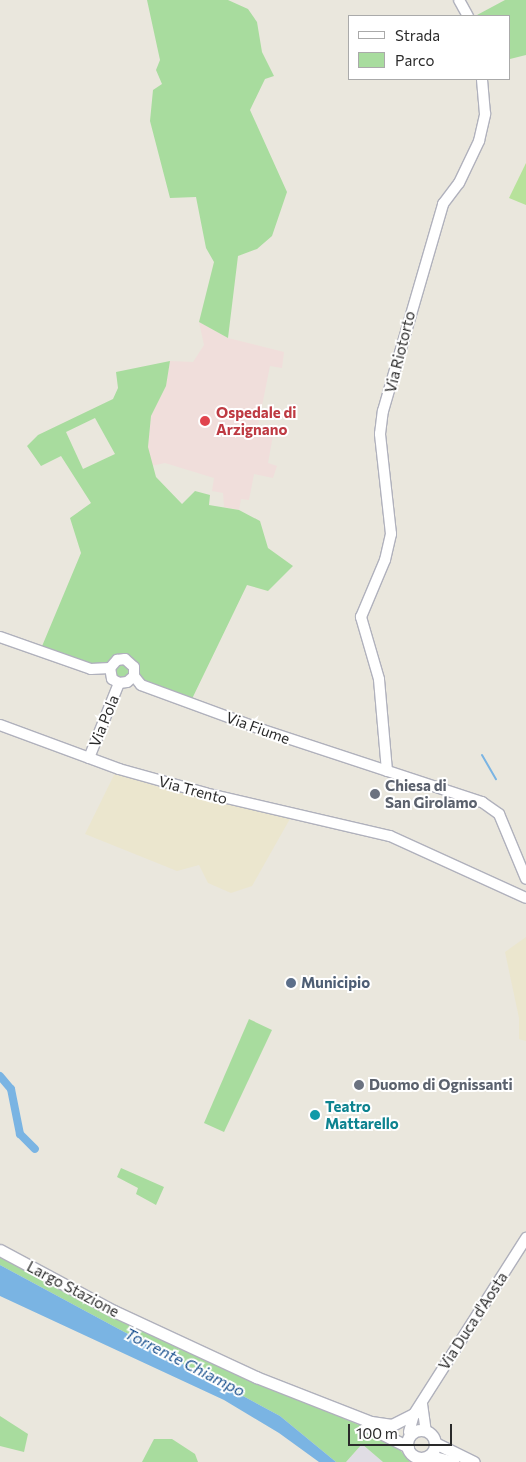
<!DOCTYPE html>
<style>
body{margin:0}
#map{position:relative;width:526px;height:1462px;overflow:hidden;background:#eae7dd;font-family:Commissioner,sans-serif}
div>[style]{position:absolute}
[style*='--x']{left:calc(var(--x)*1px);top:calc(var(--y)*1px);width:calc(var(--w)*1px);rotate:calc(var(--a)*1deg)}
.industrial>*{inset:0;background:#e0dde4}
.education>*{inset:0;background:#ebe6ce}
.medical>*{inset:0;background:#f0dedb}
.green>*{inset:0;background:#a8dc9e}
.pitch>*{inset:0;background:#b7e29b}
.water>*{inset:0;background:#7ab4e3}
.stream>*{height:2px;margin:-1px;padding:0 1px;transform-origin:1px;border-radius:1px;background:#7ab4e3}
.canal>*{height:8px;margin:-4px;padding:0 4px;transform-origin:4px;border-radius:4px;background:#7ab4e3}
.roads{filter:drop-shadow(1px 0 #b0b1bc) drop-shadow(-1px 0 #b0b1bc) drop-shadow(0 1px #b0b1bc) drop-shadow(0 -1px #b0b1bc)}
.tertiary>*{height:10px;margin:-5px;padding:0 5px;transform-origin:5px;border-radius:5px;background:#fff}
.secondary>*{height:11px;margin:-5.5px;padding:0 5.5px;transform-origin:5.5px;border-radius:5.5px;background:#fff}
.secondary>.ring{margin:-5.5px;padding:0;box-sizing:content-box;background:none;border:11px solid #fff;border-radius:50%}
.dots>*{width:14px;height:14px;translate:-50% -50%;box-sizing:border-box;border:2px solid #fff;border-radius:50%}
span{translate:-50% -50%;white-space:nowrap;text-align:center;line-height:1.15;-webkit-text-stroke:4px #fff;paint-order:stroke}
.street-label{font-size:15px;color:#2a2a2a}
.health-label{font-size:15px;color:#be3a42;font-weight:700}
.left{translate:0 -50%;text-align:left}
.worship-label{font-size:15px;color:#5b616d;font-weight:700}
.service-label{font-size:15px;color:#4e5e75;font-weight:700}
.culture-label{font-size:15px;color:#0d838f;font-weight:700}
.water-label{font-size:16px;color:#1a518e;font-style:italic}
.legend{position:absolute;left:348px;top:15px;width:162px;height:65px;box-sizing:border-box;background:#fff;border:1px solid #aaa;margin:0;padding:6px 9px;list-style:none;font-size:15px;color:#2a2a2a}
.legend li{display:flex;align-items:center;gap:10px;height:25px}
.legend b{width:25px;border:1px solid #aaa}
.scale{position:absolute;left:348px;top:1424px;width:104px;height:22px;box-sizing:border-box;border:2px solid #2a2a2a;border-top:0;padding-left:6px;font-size:15px;line-height:18px;white-space:nowrap;color:#2a2a2a;-webkit-text-stroke:4px #fff;paint-order:stroke}
</style>
<div id="map">
<div class="industrial">
<div style="clip-path:polygon(362px 1444px,383px 1462px,346px 1462px)"></div>
</div>
<div class="education">
<div style="clip-path:polygon(115px 773px,159px 787px,291px 817px,252px 886px,231px 893px,208px 883px,199px 865px,177px 871px,85px 834px)"></div>
<div style="clip-path:polygon(526px 937px,526px 1041px,519px 1039px,519px 1018px,505px 952px)"></div>
</div>
<div class="medical">
<div style="clip-path:polygon(199px 322px,228px 338px,284px 352px,282px 368px,270px 366px,258px 426px,274px 430px,268px 463px,277px 466px,273px 478px,254px 474px,249px 500px,241px 499px,239px 510px,224px 507px,223px 493px,212px 491px,214px 478px,165px 463px,151px 466px,148px 447px,151px 415px,166px 386px,170px 361px,193px 362px,204px 345px)"></div>
</div>
<div class="green">
<div style="clip-path:polygon(147px 0,228px 0,248px 9px,257px 22px,262px 52px,274px 76px,265px 79px,250px 110px,287px 192px,272px 236px,257px 249px,238px 256px,228px 338px,199px 322px,214px 262px,206px 248px,196px 197px,170px 198px,150px 121px,153px 90px,162px 84px,156px 70px,160px 60px)"></div>
<div style="clip-path:polygon(505px 0,526px 0,526px 55px,510px 59px,510px 16px,477px 15px)"></div>
<div style="clip-path:polygon(evenodd,170px 361px,166px 386px,151px 416px,148px 447px,156px 477px,182px 504px,195px 491px,210px 495px,209px 505px,239px 510px,260px 521px,268px 548px,293px 566px,268px 591px,247px 585px,190px 703px,40px 651px,81px 553px,70px 518px,91px 503px,61px 456px,41px 466px,27px 446px,38px 435px,113px 399px,118px 388px,116px 372px,170px 361px,95px 418px,115px 454px,83px 469px,66px 432px,95px 418px)"></div>
<div style="clip-path:polygon(249px 1019px,272px 1030px,224px 1132px,204px 1123px)"></div>
<div style="clip-path:polygon(121px 1168px,164px 1187px,156px 1205px,136px 1194px,138px 1188px,117px 1177px)"></div>
<div style="clip-path:polygon(0 1255px,182px 1350px,390px 1438px,410px 1462px,383px 1462px,362px 1444px,346px 1462px,336px 1462px,280px 1416px,0 1265px)"></div>
<div style="clip-path:polygon(0 1416px,28px 1434px,24px 1452px,0 1446px)"></div>
<div style="clip-path:polygon(154px 1439px,172px 1439px,195px 1454px,198px 1462px,142px 1462px)"></div>
</div>
<div class="pitch">
<div style="clip-path:polygon(526px 163px,526px 205px,509px 198px)"></div>
</div>
<div class="water">
<div style="clip-path:polygon(0 1265px,280px 1416px,336px 1462px,319px 1462px,279px 1433px,224px 1400px,0 1296px)"></div>
</div>
<div class="stream">
<div style="--x:482;--y:755;--w:28;--a:60"></div>
</div>
<div class="canal">
<div style="--x:0;--y:1076;--w:17;--a:50"></div>
<div style="--x:11;--y:1089;--w:46;--a:78.7"></div>
<div style="--x:20;--y:1134;--w:21;--a:45"></div>
</div>
<div class="roads">
<div class="tertiary">
<div style="--x:459;--y:0;--w:18;--a:61"></div>
<div style="--x:0;--y:637;--w:96;--a:19.4"></div>
<div style="--x:91;--y:669;--w:19;--a:-3"></div>
<div style="--x:110;--y:668;--w:11;--a:-49"></div>
<div style="--x:117;--y:660;--w:8;--a:-7"></div>
<div style="--x:125;--y:659;--w:12;--a:42"></div>
<div style="--x:134;--y:667;--w:9;--a:90"></div>
<div style="--x:134;--y:676;--w:9;--a:139"></div>
<div style="--x:127;--y:682;--w:8;--a:173"></div>
<div style="--x:119;--y:683;--w:8;--a:-150"></div>
<div style="--x:112;--y:679;--w:11;--a:-100"></div>
<div style="--x:134;--y:676;--w:11;--a:52"></div>
<div style="--x:141;--y:685;--w:130;--a:20.2"></div>
<div style="--x:263;--y:730;--w:231;--a:18.2"></div>
<div style="--x:482;--y:802;--w:21;--a:35"></div>
<div style="--x:499;--y:814;--w:70;--a:67.4"></div>
<div style="--x:0;--y:725;--w:127;--a:20.3"></div>
<div style="--x:119;--y:769;--w:89;--a:15.6"></div>
<div style="--x:205;--y:793;--w:190;--a:13.1"></div>
<div style="--x:390;--y:836;--w:149;--a:24.5"></div>
<div style="--x:89;--y:758;--w:81;--a:-68.2"></div>
<div style="--x:387;--y:771;--w:92;--a:-95"></div>
<div style="--x:379;--y:679;--w:65;--a:-106.2"></div>
<div style="--x:361;--y:617;--w:62;--a:-67.2"></div>
<div style="--x:385;--y:560;--w:27;--a:-77"></div>
<div style="--x:391;--y:534;--w:101;--a:-96.3"></div>
<div style="--x:380;--y:434;--w:23;--a:-83"></div>
<div style="--x:383;--y:411;--w:216;--a:-73.8"></div>
<div style="--x:443;--y:204;--w:26;--a:-53"></div>
<div style="--x:459;--y:183;--w:47;--a:-64.5"></div>
<div style="--x:479;--y:141;--w:28;--a:-77"></div>
<div style="--x:485;--y:114;--w:35;--a:-95"></div>
<div style="--x:422;--y:1404;--w:27;--a:82"></div>
<div style="--x:409;--y:1432;--w:19;--a:-74"></div>
<div style="--x:414;--y:1414;--w:209;--a:-57.5"></div>
</div>
<div class="secondary">
<div style="--x:0;--y:1250;--w:129;--a:28.2"></div>
<div style="--x:114;--y:1311;--w:157;--a:24.9"></div>
<div style="--x:256;--y:1377;--w:123;--a:21.4"></div>
<div style="--x:371;--y:1422;--w:21;--a:8"></div>
<div style="--x:392;--y:1425;--w:25;--a:-27"></div>
<div style="--x:367;--y:1426;--w:46;--a:27.1"></div>
<div class="ring" style="left:407px;top:1430px;width:17px;height:17px"></div>
<div style="--x:435;--y:1443;--w:43;--a:26"></div>
<div style="--x:427;--y:1461;--w:11;--a:-15"></div>
<div style="--x:438;--y:1458;--w:16;--a:15"></div>
</div>
</div>
<div class="dots">
<div style="left:205px;top:421px;background:#e0444e"></div>
<div style="left:375px;top:794px;background:#6b7280"></div>
<div style="left:291px;top:983px;background:#5c6f8a"></div>
<div style="left:359px;top:1085px;background:#6b7280"></div>
<div style="left:315px;top:1115px;background:#0f9aa8"></div>
</div>
<div class="street-label">
<span style="left:400px;top:352px;rotate:-76deg">Via Riotorto</span>
<span style="left:104px;top:721px;rotate:-68deg">Via Pola</span>
<span style="left:258px;top:728px;rotate:20deg">Via Fiume</span>
<span style="left:193px;top:790px;rotate:15deg">Via Trento</span>
<span style="left:73px;top:1289px;rotate:28deg">Largo Stazione</span>
<span style="left:473px;top:1321px;rotate:-57deg">Via Duca d'Aosta</span>
</div>
<div class="health-label">
<span class="left" style="left:216px;top:421px">Ospedale di<br>Arzignano</span>
</div>
<div class="worship-label">
<span class="left" style="left:385px;top:794px">Chiesa di<br>San Girolamo</span>
<span class="left" style="left:369px;top:1085px">Duomo di Ognissanti</span>
</div>
<div class="service-label">
<span class="left" style="left:301px;top:983px">Municipio</span>
</div>
<div class="culture-label">
<span class="left" style="left:325px;top:1115px">Teatro<br>Mattarello</span>
</div>
<div class="water-label">
<span style="left:185px;top:1362px;rotate:27deg">Torrente Chiampo</span>
</div>
<ul class="legend">
<li><b style="height:6px;background:#fff"></b>Strada</li>
<li><b style="height:14px;background:#a8dc9e"></b>Parco</li>
</ul>
<div class="scale">100 m</div>
</div>
